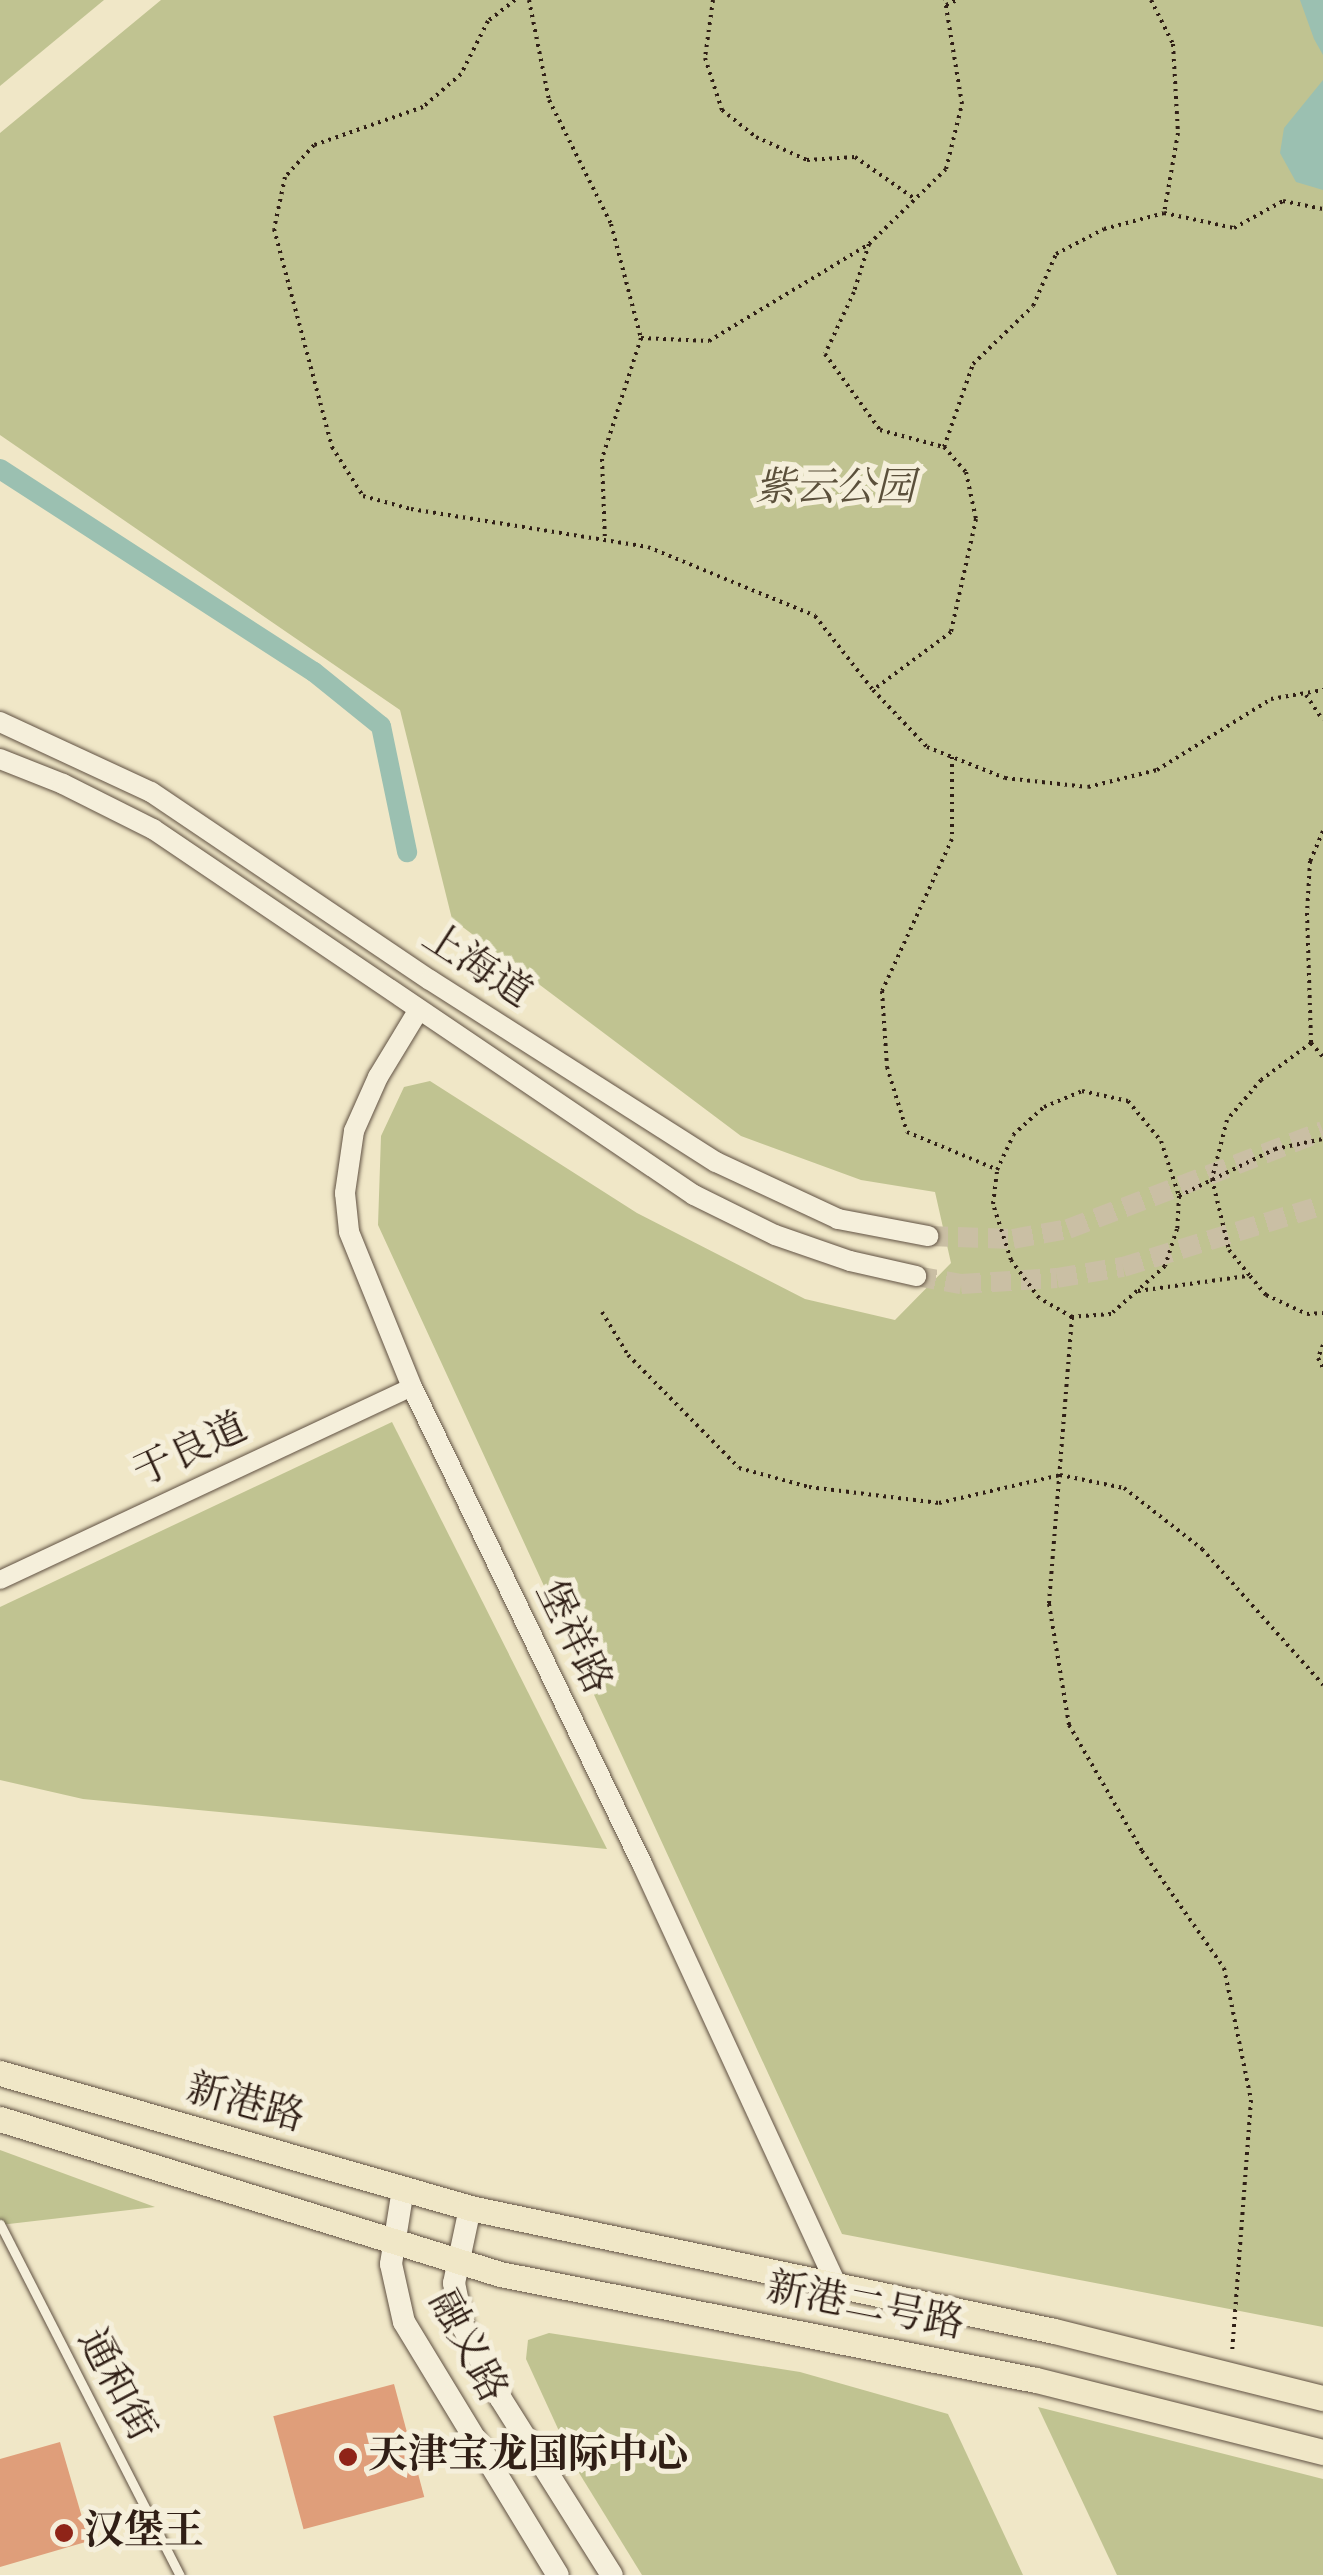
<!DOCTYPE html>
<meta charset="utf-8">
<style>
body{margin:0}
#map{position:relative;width:1323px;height:2575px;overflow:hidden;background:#f0e7c7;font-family:"IM FELL English","Noto Serif SC",serif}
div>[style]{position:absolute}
.green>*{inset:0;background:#c0c391}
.water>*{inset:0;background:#9bc0b1}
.canal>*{height:20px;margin:-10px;padding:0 10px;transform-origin:10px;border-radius:10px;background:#9bc0b1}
.building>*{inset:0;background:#df9e7a;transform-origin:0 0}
.tertiary-tunnel>*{height:20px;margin-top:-10px;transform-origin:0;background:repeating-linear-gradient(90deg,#cabfa4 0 20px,transparent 0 30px)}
.path>*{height:4px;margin-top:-2px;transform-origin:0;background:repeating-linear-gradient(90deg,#301f16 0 2.5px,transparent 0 7.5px)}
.roads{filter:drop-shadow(0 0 2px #605142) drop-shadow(0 0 2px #605142)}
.service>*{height:9px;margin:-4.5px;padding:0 4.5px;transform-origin:4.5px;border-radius:4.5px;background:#f5efdb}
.minor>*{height:18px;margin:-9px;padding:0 9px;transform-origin:9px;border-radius:9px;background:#f5efdb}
.tertiary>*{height:20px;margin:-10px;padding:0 10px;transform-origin:10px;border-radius:10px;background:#f5efdb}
.secondary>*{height:22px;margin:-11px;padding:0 11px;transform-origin:11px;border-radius:11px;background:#f5efdb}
.primary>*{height:25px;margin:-12.5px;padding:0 12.5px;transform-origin:12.5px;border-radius:12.5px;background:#f0e7c7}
.dots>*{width:28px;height:28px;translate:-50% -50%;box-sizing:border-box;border:5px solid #f5efdb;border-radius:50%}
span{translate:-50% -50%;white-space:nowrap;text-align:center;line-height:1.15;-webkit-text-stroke:10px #f5efdb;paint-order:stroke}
.park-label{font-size:40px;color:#5b503b;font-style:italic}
.street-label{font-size:40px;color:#301f16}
.poi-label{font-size:40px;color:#301f16;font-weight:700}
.left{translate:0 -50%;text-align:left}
</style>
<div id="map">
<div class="green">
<i style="clip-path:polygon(0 0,104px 0,0 86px)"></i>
<i style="clip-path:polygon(161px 0,1323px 0,1323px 2327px,842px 2234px,378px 1225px,381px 1136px,404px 1087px,430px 1081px,637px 1213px,805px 1299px,895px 1320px,951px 1263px,935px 1192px,861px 1180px,741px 1136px,452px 919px,400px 710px,0 435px,0 133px)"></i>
<i style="clip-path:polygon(392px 1422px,607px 1849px,83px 1799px,0 1780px,0 1607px)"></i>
<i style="clip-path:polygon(0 2150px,155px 2207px,0 2225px)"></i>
<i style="clip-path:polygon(549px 2333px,800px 2372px,948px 2414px,1023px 2575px,642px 2575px,576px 2468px,526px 2359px,528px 2340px)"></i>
<i style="clip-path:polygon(1038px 2407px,1323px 2479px,1323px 2575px,1117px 2575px)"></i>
</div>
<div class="water">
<i style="clip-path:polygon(1300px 0,1323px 0,1323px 55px,1314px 39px)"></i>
<i style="clip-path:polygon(1323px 80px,1323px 190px,1296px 182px,1280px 153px,1284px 128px)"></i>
</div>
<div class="canal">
<i style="left:0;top:469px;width:374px;rotate:32.9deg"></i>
<i style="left:314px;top:672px;width:86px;rotate:38.9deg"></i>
<i style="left:381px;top:726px;width:129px;rotate:78.3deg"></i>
</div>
<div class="building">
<i style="left:394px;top:2384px;width:117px;height:125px;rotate:75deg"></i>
<i style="clip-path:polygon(60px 2442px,89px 2541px,0 2567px,0 2459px)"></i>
</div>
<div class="tertiary-tunnel">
<i style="left:928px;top:1236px;width:85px;rotate:2deg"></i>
<i style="left:1013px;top:1239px;width:56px;rotate:-10.3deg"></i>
<i style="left:1068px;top:1229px;width:273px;rotate:-21deg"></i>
<i style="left:916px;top:1276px;width:46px;rotate:10.1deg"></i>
<i style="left:961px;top:1284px;width:96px;rotate:-3.6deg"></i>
<i style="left:1057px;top:1278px;width:67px;rotate:-9.5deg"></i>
<i style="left:1123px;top:1267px;width:209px;rotate:-17.2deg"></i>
</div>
<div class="path">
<i style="left:515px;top:0;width:34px;rotate:142deg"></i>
<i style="left:488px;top:21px;width:59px;rotate:117deg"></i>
<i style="left:461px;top:74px;width:50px;rotate:139deg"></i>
<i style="left:423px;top:107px;width:115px;rotate:160.8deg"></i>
<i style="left:314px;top:145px;width:43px;rotate:132.2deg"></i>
<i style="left:285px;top:177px;width:53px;rotate:101.9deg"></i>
<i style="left:274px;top:229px;width:226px;rotate:75.1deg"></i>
<i style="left:332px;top:447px;width:58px;rotate:57.7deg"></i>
<i style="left:363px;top:496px;width:50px;rotate:15.2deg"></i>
<i style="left:411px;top:509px;width:240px;rotate:9.1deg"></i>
<i style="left:648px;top:547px;width:181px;rotate:22.4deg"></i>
<i style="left:815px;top:616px;width:94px;rotate:51.9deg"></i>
<i style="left:873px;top:690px;width:79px;rotate:46.5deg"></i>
<i style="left:927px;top:747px;width:84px;rotate:21.7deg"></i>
<i style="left:1005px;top:778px;width:83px;rotate:6.2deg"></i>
<i style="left:1088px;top:787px;width:71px;rotate:-13.8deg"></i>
<i style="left:1157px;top:770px;width:134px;rotate:-31.9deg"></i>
<i style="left:1271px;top:699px;width:53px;rotate:-9.8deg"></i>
<i style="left:529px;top:0;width:102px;rotate:78.7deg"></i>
<i style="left:549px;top:100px;width:139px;rotate:63.4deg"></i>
<i style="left:611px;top:224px;width:118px;rotate:75.3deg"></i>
<i style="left:641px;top:338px;width:127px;rotate:107.9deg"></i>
<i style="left:602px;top:459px;width:80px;rotate:87.9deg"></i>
<i style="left:713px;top:0;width:59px;rotate:97.9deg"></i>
<i style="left:705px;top:58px;width:55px;rotate:71.9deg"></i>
<i style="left:722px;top:110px;width:43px;rotate:38.5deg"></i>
<i style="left:756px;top:137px;width:56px;rotate:24.3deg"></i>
<i style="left:807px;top:160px;width:48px;rotate:-3.6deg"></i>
<i style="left:855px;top:157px;width:73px;rotate:35deg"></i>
<i style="left:1151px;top:0;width:49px;rotate:63.4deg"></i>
<i style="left:1173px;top:44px;width:89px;rotate:86.8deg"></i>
<i style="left:1178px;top:133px;width:81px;rotate:99.9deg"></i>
<i style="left:946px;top:5px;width:12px;rotate:-24deg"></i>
<i style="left:869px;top:244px;width:50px;rotate:107.4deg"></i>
<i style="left:854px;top:292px;width:68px;rotate:115.1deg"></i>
<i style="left:825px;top:354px;width:94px;rotate:54.1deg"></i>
<i style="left:880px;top:430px;width:66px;rotate:14.9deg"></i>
<i style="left:944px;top:447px;width:33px;rotate:49deg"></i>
<i style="left:966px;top:472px;width:48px;rotate:78deg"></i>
<i style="left:976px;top:519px;width:116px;rotate:102.5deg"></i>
<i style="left:951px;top:632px;width:97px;rotate:143.4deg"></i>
<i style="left:641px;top:338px;width:68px;rotate:2.5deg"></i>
<i style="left:709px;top:341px;width:187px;rotate:-31.2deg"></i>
<i style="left:869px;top:244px;width:107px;rotate:-44.2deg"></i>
<i style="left:946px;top:169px;width:67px;rotate:-76.2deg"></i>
<i style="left:962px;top:104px;width:105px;rotate:-99.3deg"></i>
<i style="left:944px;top:447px;width:88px;rotate:-70.7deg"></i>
<i style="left:973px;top:364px;width:83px;rotate:-44deg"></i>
<i style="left:1033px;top:306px;width:57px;rotate:-66.1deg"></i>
<i style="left:1056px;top:254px;width:54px;rotate:-27.5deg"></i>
<i style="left:1104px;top:229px;width:62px;rotate:-14.9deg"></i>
<i style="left:1164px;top:213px;width:72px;rotate:12.1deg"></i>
<i style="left:1234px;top:228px;width:56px;rotate:-28.9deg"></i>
<i style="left:1283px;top:201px;width:41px;rotate:11.3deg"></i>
<i style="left:1306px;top:695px;width:30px;rotate:56deg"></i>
<i style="left:952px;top:757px;width:82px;rotate:90deg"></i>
<i style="left:952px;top:839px;width:167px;rotate:114.7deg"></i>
<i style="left:882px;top:991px;width:76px;rotate:86.2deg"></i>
<i style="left:887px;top:1067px;width:68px;rotate:72.9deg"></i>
<i style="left:907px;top:1132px;width:96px;rotate:22.6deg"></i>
<i style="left:1323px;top:831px;width:33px;rotate:113deg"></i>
<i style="left:1310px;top:861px;width:52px;rotate:93.3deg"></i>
<i style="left:1307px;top:913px;width:130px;rotate:88.2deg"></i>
<i style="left:1311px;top:1043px;width:18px;rotate:49deg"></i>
<i style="left:1311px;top:1043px;width:62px;rotate:143.5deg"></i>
<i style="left:1261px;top:1080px;width:52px;rotate:130.4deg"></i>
<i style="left:1227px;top:1120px;width:61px;rotate:104.3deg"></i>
<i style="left:1212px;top:1179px;width:73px;rotate:76.5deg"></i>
<i style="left:1229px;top:1250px;width:33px;rotate:51deg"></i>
<i style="left:1250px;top:1276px;width:25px;rotate:50deg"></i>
<i style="left:1266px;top:1295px;width:45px;rotate:24.9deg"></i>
<i style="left:1307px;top:1314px;width:16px;rotate:-4deg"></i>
<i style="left:1082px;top:1091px;width:47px;rotate:12.3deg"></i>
<i style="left:1128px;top:1101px;width:52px;rotate:50.5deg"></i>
<i style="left:1161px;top:1141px;width:58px;rotate:71.9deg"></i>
<i style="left:1179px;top:1196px;width:33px;rotate:93deg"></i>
<i style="left:1177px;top:1229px;width:39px;rotate:108deg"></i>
<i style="left:1165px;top:1266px;width:72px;rotate:138.4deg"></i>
<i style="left:1111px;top:1314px;width:39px;rotate:176deg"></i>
<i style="left:1072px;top:1317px;width:38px;rotate:-150deg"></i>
<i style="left:1039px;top:1298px;width:47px;rotate:-126.4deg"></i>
<i style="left:1011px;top:1260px;width:59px;rotate:-107.8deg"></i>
<i style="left:993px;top:1204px;width:34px;rotate:-83deg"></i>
<i style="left:997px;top:1170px;width:38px;rotate:-65deg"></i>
<i style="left:1013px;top:1135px;width:42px;rotate:-42.1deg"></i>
<i style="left:1044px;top:1107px;width:41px;rotate:-22.8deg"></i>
<i style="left:1179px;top:1196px;width:107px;rotate:-26.1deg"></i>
<i style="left:1275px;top:1149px;width:49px;rotate:-11.8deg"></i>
<i style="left:1138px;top:1291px;width:110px;rotate:-7.8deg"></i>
<i style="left:602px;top:1312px;width:50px;rotate:58.8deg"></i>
<i style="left:628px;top:1355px;width:158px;rotate:45.5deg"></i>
<i style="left:739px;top:1468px;width:73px;rotate:15.2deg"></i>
<i style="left:809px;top:1487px;width:131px;rotate:7deg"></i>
<i style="left:939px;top:1503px;width:124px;rotate:-13deg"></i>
<i style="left:1060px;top:1475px;width:65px;rotate:11.5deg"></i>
<i style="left:1124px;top:1488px;width:99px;rotate:38deg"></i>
<i style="left:1202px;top:1549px;width:182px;rotate:48.3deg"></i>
<i style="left:1072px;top:1317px;width:288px;rotate:94.6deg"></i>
<i style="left:1049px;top:1604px;width:123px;rotate:80.6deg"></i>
<i style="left:1069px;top:1725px;width:146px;rotate:59.9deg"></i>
<i style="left:1142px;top:1851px;width:143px;rotate:55deg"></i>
<i style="left:1224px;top:1968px;width:135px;rotate:78.4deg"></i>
<i style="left:1251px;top:2100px;width:252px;rotate:94.3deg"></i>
<i style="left:1323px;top:1345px;width:14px;rotate:111deg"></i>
<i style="left:1318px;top:1358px;width:11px;rotate:63deg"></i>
</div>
<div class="roads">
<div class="service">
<i style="left:0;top:2224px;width:394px;rotate:62.9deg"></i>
</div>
<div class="minor">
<i style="left:0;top:1580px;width:455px;rotate:-25.1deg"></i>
</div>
<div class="tertiary">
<i style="left:0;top:722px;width:166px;rotate:24.9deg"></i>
<i style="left:151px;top:792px;width:336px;rotate:34deg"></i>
<i style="left:430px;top:980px;width:339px;rotate:32.5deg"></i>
<i style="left:716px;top:1162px;width:135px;rotate:25deg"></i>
<i style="left:838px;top:1219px;width:92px;rotate:10.7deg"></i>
<i style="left:0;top:759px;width:68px;rotate:21.6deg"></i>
<i style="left:63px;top:784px;width:101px;rotate:26.6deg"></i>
<i style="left:153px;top:829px;width:653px;rotate:34.08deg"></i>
<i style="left:694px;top:1195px;width:90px;rotate:26.3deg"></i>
<i style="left:775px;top:1235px;width:79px;rotate:19.1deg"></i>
<i style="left:850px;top:1261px;width:68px;rotate:12.8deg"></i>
<i style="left:418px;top:1011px;width:77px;rotate:121.2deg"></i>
<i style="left:378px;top:1077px;width:59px;rotate:114deg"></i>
<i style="left:354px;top:1131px;width:63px;rotate:98.3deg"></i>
<i style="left:345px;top:1193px;width:39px;rotate:84deg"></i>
<i style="left:349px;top:1232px;width:167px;rotate:67.9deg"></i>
<i style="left:412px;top:1387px;width:532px;rotate:64.25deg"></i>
<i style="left:643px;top:1866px;width:465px;rotate:65.2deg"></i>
</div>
<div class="secondary">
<i style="left:403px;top:2189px;width:76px;rotate:99.1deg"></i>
<i style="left:391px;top:2264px;width:59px;rotate:77.4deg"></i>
<i style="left:404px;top:2322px;width:296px;rotate:58.7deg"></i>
<i style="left:470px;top:2208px;width:77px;rotate:102deg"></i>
<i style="left:454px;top:2283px;width:45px;rotate:78.4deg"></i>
<i style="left:463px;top:2327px;width:81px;rotate:62.2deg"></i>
<i style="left:501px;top:2399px;width:208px;rotate:57.8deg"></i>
</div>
<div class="primary">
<i style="left:0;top:2073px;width:489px;rotate:16deg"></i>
<i style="left:470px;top:2208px;width:597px;rotate:11.89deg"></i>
<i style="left:1054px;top:2331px;width:277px;rotate:14deg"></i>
<i style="left:0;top:2119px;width:523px;rotate:17.22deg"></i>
<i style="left:500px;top:2274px;width:546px;rotate:11.19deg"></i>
<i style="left:1036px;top:2380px;width:296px;rotate:14.1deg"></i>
</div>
</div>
<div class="dots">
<i style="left:348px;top:2457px;background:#8f2418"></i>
<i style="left:64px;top:2533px;background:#8f2418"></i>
</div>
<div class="park-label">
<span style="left:835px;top:490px">紫云公园</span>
</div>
<div class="street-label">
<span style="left:476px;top:967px;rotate:33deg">上海道</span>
<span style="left:191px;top:1452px;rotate:-25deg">于良道</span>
<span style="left:572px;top:1638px;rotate:64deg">堡祥路</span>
<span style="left:245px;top:2105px;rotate:15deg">新港路</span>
<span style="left:865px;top:2308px;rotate:11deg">新港二号路</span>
<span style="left:466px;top:2347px;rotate:62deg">融义路</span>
<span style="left:115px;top:2386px;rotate:62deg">通和街</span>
</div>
<div class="poi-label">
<span class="left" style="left:368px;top:2457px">天津宝龙国际中心</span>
<span class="left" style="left:84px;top:2533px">汉堡王</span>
</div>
</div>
